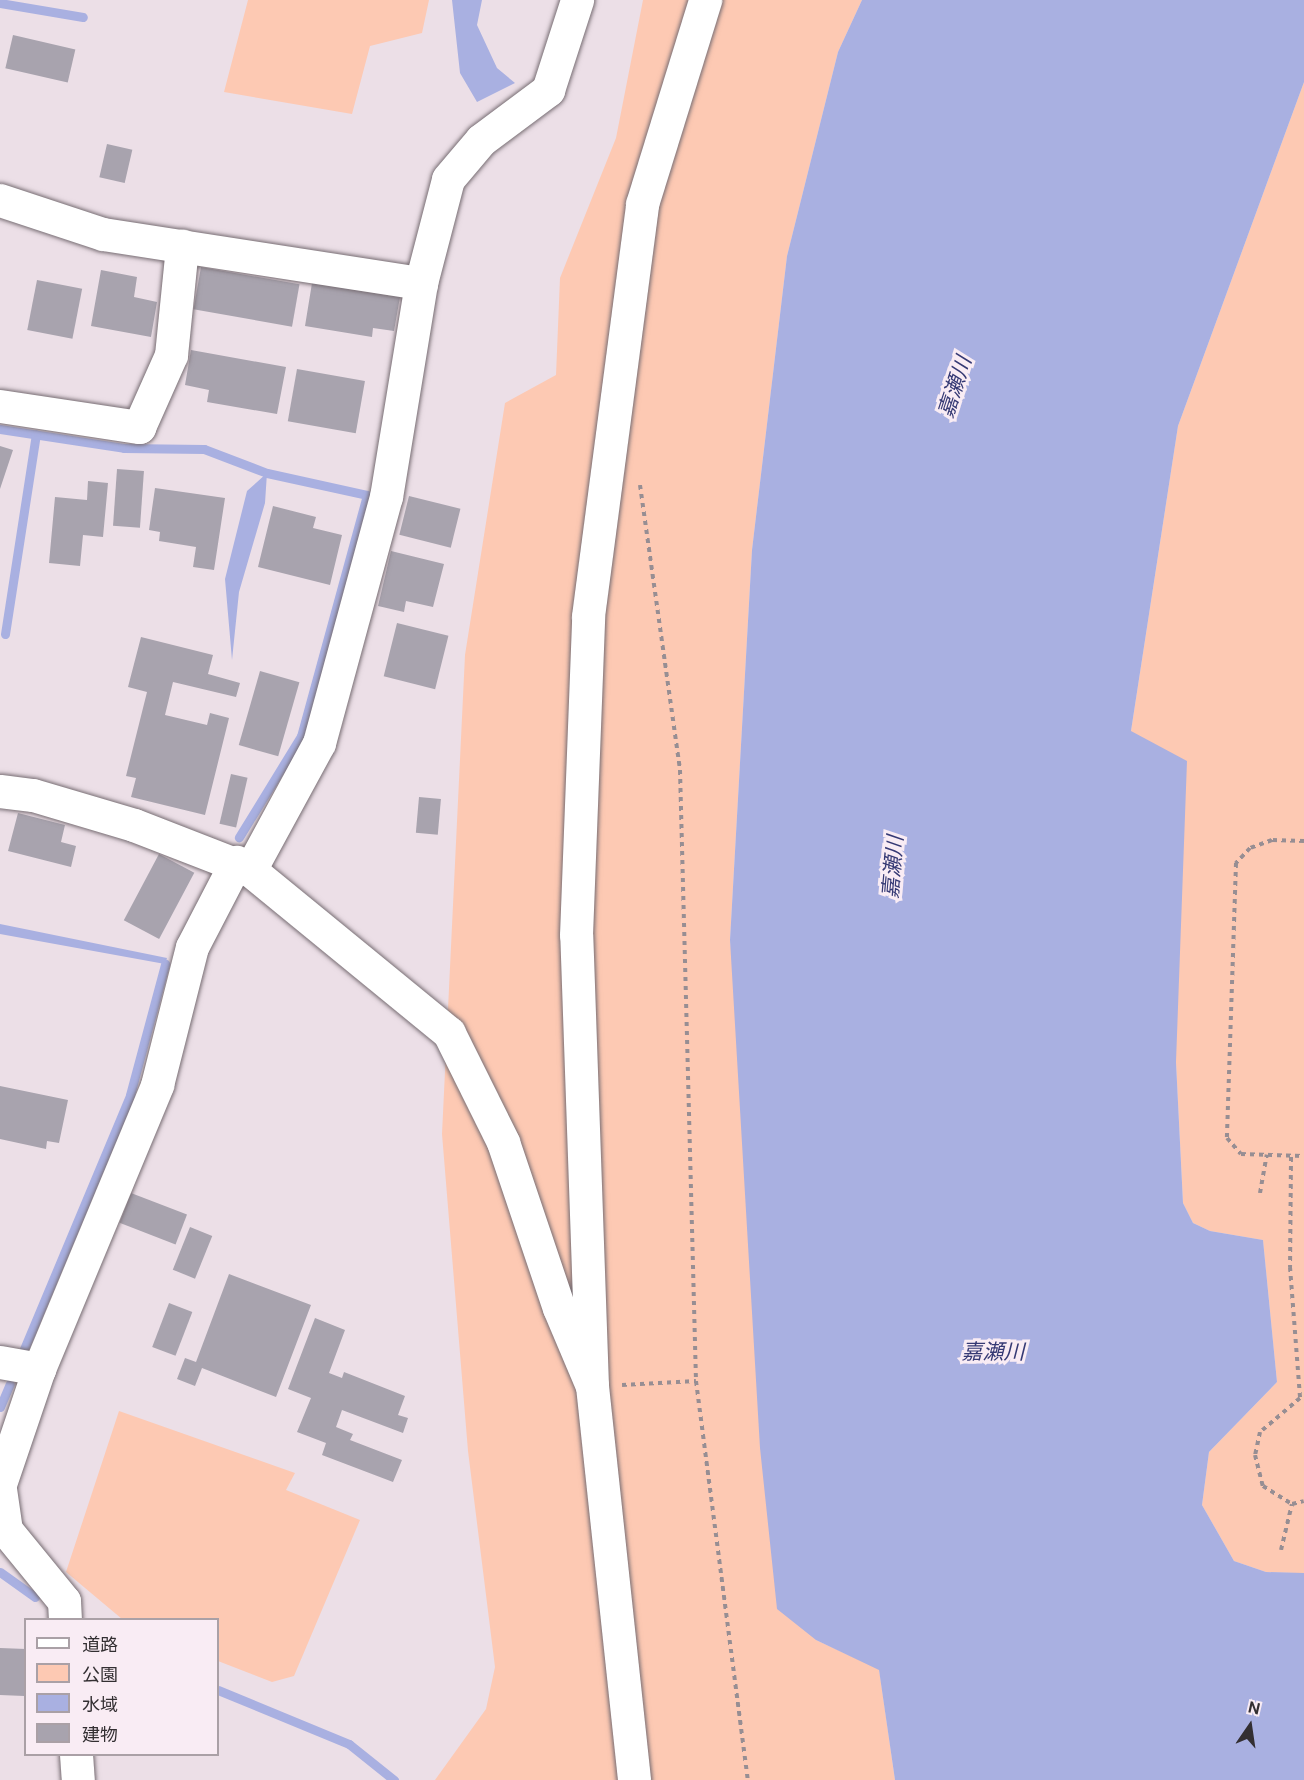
<!DOCTYPE html>
<meta charset="utf-8">
<style>
body{margin:0}
#map{position:relative;width:1304px;height:1780px;overflow:hidden;background:#ecdfe7;font-family:"DM Sans","Noto Sans JP",sans-serif}
div>[style]{position:absolute}
.green>*{inset:0;background:#fdc9b3}
.water>*{inset:0;background:#a9b0e1}
.stream>*{height:9px;margin:-4.5px;padding:0 4.5px;transform-origin:4.5px;border-radius:4.5px;background:#a9b0e1}
.building>*{inset:0;background:#a8a3ae;transform-origin:0 0}
.path>*{height:4px;margin-top:-2px;transform-origin:0;background:repeating-linear-gradient(90deg,#978e93 0 4.5px,transparent 0 9px)}
.roads{filter:drop-shadow(0 0 2px #776d73) drop-shadow(0 0 2px #776d73)}
.minor>*{height:33px;margin:-16.5px;padding:0 16.5px;transform-origin:16.5px;border-radius:16.5px;background:#fff}
span{translate:-50% -50%;white-space:nowrap;text-align:center;line-height:1.15;-webkit-text-stroke:6px #f9ecf4;paint-order:stroke}
.water-label{font-size:21px;color:#353974;font-style:italic}
.legend{position:absolute;left:24px;top:1618px;width:195px;height:138px;box-sizing:border-box;background:#f9ecf4;border:2px solid #aaa0a6;margin:0;padding:8px 10px;list-style:none;font-size:18px;color:#332f32}
.legend li{display:flex;align-items:center;gap:12px;height:30px}
.legend b{width:30px;border:2px solid #aaa0a6}
.north{position:absolute;left:1220px;top:1696px;width:60px;height:60px;-webkit-text-stroke:4px #f9ecf4;paint-order:stroke;rotate:13deg;font-size:16px;font-weight:700;line-height:24px;text-align:center;color:#332f32}
.north::after{content:'';display:block;margin:auto;width:21px;height:27px;background:#332f32;clip-path:polygon(50% 0,100% 100%,50% 72%,0 100%)}
</style>
<div id="map">
<div class="green">
<i style="clip-path:polygon(248px 0,429px 0,422px 33px,370px 46px,352px 114px,224px 92px)"></i>
<i style="clip-path:polygon(643px 0,862px 0,838px 52px,787px 256px,752px 550px,730px 940px,816px 1640px,879px 1669px,895px 1780px,435px 1780px,486px 1709px,495px 1667px,468px 1451px,442px 1134px,465px 655px,505px 403px,556px 375px,560px 278px,616px 138px)"></i>
<i style="clip-path:polygon(1304px 82px,1304px 1573px,1297px 1573px,1266px 1572px,1234px 1561px,1202px 1505px,1209px 1452px,1277px 1382px,1263px 1240px,1210px 1231px,1193px 1223px,1183px 1203px,1176px 1062px,1131px 731px,1178px 426px)"></i>
<i style="clip-path:polygon(119px 1411px,295px 1473px,286px 1490px,360px 1520px,294px 1676px,272px 1682px,218px 1661px,218px 1620px,122px 1619px,66px 1572px)"></i>
</div>
<div class="water">
<i style="clip-path:polygon(452px 0,482px 0,477px 25px,497px 68px,515px 83px,477px 102px,460px 73px)"></i>
<i style="clip-path:polygon(862px 0,1304px 0,1304px 82px,1178px 426px,1131px 731px,1187px 761px,1176px 1062px,1183px 1203px,1193px 1223px,1210px 1231px,1263px 1240px,1277px 1382px,1209px 1452px,1202px 1505px,1234px 1561px,1266px 1572px,1304px 1573px,1304px 1780px,895px 1780px,879px 1670px,816px 1640px,777px 1609px,760px 1448px,730px 940px,752px 550px,787px 256px,838px 52px)"></i>
<i style="clip-path:polygon(267px 473px,265px 503px,239px 592px,232px 660px,225px 579px,247px 491px)"></i>
<i style="clip-path:polygon(0 924px,167px 958px,165px 964px,0 934px)"></i>
</div>
<div class="stream">
<i style="left:0;top:3px;width:84px;rotate:9.6deg"></i>
<i style="left:0;top:429px;width:125px;rotate:8.7deg"></i>
<i style="left:124px;top:448px;width:80px;rotate:0.7deg"></i>
<i style="left:204px;top:449px;width:67px;rotate:20.9deg"></i>
<i style="left:267px;top:473px;width:102px;rotate:12.4deg"></i>
<i style="left:367px;top:495px;width:250px;rotate:105.3deg"></i>
<i style="left:301px;top:736px;width:119px;rotate:121.5deg"></i>
<i style="left:5px;top:634px;width:202px;rotate:-81.2deg"></i>
<i style="left:24px;top:1349px;width:275px;rotate:-67.3deg"></i>
<i style="left:130px;top:1095px;width:136px;rotate:-75deg"></i>
<i style="left:0;top:1407px;width:25px;rotate:-67deg"></i>
<i style="left:0;top:1572px;width:43px;rotate:35.5deg"></i>
<i style="left:218px;top:1690px;width:142px;rotate:22.4deg"></i>
<i style="left:349px;top:1744px;width:58px;rotate:38.7deg"></i>
</div>
<div class="building">
<i style="left:13px;top:35px;width:64px;height:34px;rotate:13deg"></i>
<i style="left:107px;top:144px;width:26px;height:34px;rotate:13deg"></i>
<i style="left:201px;top:267px;width:100px;height:43px;rotate:10deg"></i>
<i style="clip-path:polygon(101px 270px,137px 277px,134px 297px,157px 302px,151px 337px,91px 326px)"></i>
<i style="left:37px;top:280px;width:46px;height:51px;rotate:11deg"></i>
<i style="clip-path:polygon(312px 283px,400px 297px,394px 331px,373px 328px,372px 337px,305px 326px)"></i>
<i style="clip-path:polygon(191px 350px,286px 367px,277px 414px,207px 402px,209px 390px,185px 385px)"></i>
<i style="left:297px;top:369px;width:69px;height:53px;rotate:10deg"></i>
<i style="clip-path:polygon(0 446px,13px 450px,0 489px)"></i>
<i style="left:117px;top:469px;width:27px;height:57px;rotate:4deg"></i>
<i style="clip-path:polygon(88px 481px,108px 483px,103px 537px,83px 535px,80px 566px,49px 563px,55px 497px,87px 500px)"></i>
<i style="clip-path:polygon(155px 488px,225px 498px,214px 570px,193px 567px,196px 547px,159px 541px,160px 532px,149px 530px)"></i>
<i style="left:409px;top:496px;width:53px;height:40px;rotate:14deg"></i>
<i style="clip-path:polygon(273px 506px,316px 517px,313px 528px,342px 535px,330px 585px,258px 567px)"></i>
<i style="clip-path:polygon(391px 551px,444px 564px,433px 607px,406px 601px,404px 612px,378px 606px)"></i>
<i style="left:397px;top:623px;width:53px;height:55px;rotate:14deg"></i>
<i style="clip-path:polygon(141px 637px,213px 655px,208px 674px,240px 683px,236px 697px,173px 682px,165px 715px,207px 725px,210px 713px,229px 718px,205px 815px,131px 797px,136px 778px,126px 776px,147px 692px,128px 687px)"></i>
<i style="left:260px;top:671px;width:41px;height:77px;rotate:16deg"></i>
<i style="left:231px;top:774px;width:17px;height:51px;rotate:13deg"></i>
<i style="left:419px;top:797px;width:22px;height:36px;rotate:5deg"></i>
<i style="clip-path:polygon(18px 813px,65px 825px,61px 842px,76px 846px,71px 867px,8px 851px)"></i>
<i style="left:159px;top:854px;width:40px;height:75px;rotate:28deg"></i>
<i style="clip-path:polygon(0 1086px,68px 1100px,59px 1143px,47px 1141px,46px 1149px,0 1139px)"></i>
<i style="left:131px;top:1193px;width:60px;height:32px;rotate:21deg"></i>
<i style="left:190px;top:1227px;width:24px;height:46px;rotate:22deg"></i>
<i style="clip-path:polygon(229px 1274px,311px 1305px,276px 1397px,202px 1368px,195px 1386px,177px 1379px,185px 1358px,196px 1362px)"></i>
<i style="left:169px;top:1303px;width:25px;height:47px;rotate:21deg"></i>
<i style="clip-path:polygon(315px 1318px,345px 1330px,329px 1373px,342px 1378px,344px 1372px,405px 1396px,398px 1415px,408px 1418px,403px 1433px,342px 1410px,336px 1427px,353px 1434px,350px 1440px,402px 1460px,393px 1482px,322px 1455px,326px 1443px,297px 1432px,311px 1398px,288px 1389px)"></i>
<i style="left:0;top:1648px;width:26px;height:47px;rotate:2deg"></i>
</div>
<div class="path">
<i style="left:640px;top:485px;width:288px;rotate:82deg"></i>
<i style="left:680px;top:770px;width:611px;rotate:88.5deg"></i>
<i style="left:696px;top:1381px;width:402px;rotate:82.6deg"></i>
<i style="left:1304px;top:841px;width:32px;rotate:-178deg"></i>
<i style="left:1272px;top:840px;width:23px;rotate:160deg"></i>
<i style="left:1250px;top:848px;width:21px;rotate:133deg"></i>
<i style="left:1236px;top:863px;width:275px;rotate:91.9deg"></i>
<i style="left:1227px;top:1138px;width:21px;rotate:49deg"></i>
<i style="left:1241px;top:1154px;width:63px;rotate:1.8deg"></i>
<i style="left:1291px;top:1157px;width:110px;rotate:90.5deg"></i>
<i style="left:1290px;top:1267px;width:131px;rotate:85.6deg"></i>
<i style="left:1300px;top:1398px;width:52px;rotate:139.6deg"></i>
<i style="left:1260px;top:1432px;width:24px;rotate:102deg"></i>
<i style="left:1255px;top:1455px;width:32px;rotate:76deg"></i>
<i style="left:1263px;top:1486px;width:34px;rotate:32deg"></i>
<i style="left:1292px;top:1504px;width:12px;rotate:-14deg"></i>
<i style="left:1260px;top:1193px;width:39px;rotate:-80deg"></i>
<i style="left:622px;top:1385px;width:74px;rotate:-3.1deg"></i>
<i style="left:1281px;top:1550px;width:47px;rotate:-76.6deg"></i>
</div>
<div class="roads">
<div class="minor">
<i style="left:0;top:200px;width:108px;rotate:18.3deg"></i>
<i style="left:103px;top:234px;width:322px;rotate:8.8deg"></i>
<i style="left:0;top:406px;width:141px;rotate:8.6deg"></i>
<i style="left:139px;top:427px;width:79px;rotate:-66deg"></i>
<i style="left:171px;top:355px;width:110px;rotate:-84.2deg"></i>
<i style="left:0;top:791px;width:33px;rotate:7deg"></i>
<i style="left:33px;top:795px;width:105px;rotate:16.5deg"></i>
<i style="left:134px;top:825px;width:124px;rotate:21.2deg"></i>
<i style="left:250px;top:870px;width:145px;rotate:-61.5deg"></i>
<i style="left:319px;top:743px;width:255px;rotate:-74.8deg"></i>
<i style="left:386px;top:497px;width:217px;rotate:-80.7deg"></i>
<i style="left:421px;top:283px;width:107px;rotate:-75.4deg"></i>
<i style="left:448px;top:179px;width:51px;rotate:-49.8deg"></i>
<i style="left:481px;top:140px;width:84px;rotate:-36.7deg"></i>
<i style="left:548px;top:90px;width:95px;rotate:-72.1deg"></i>
<i style="left:250px;top:870px;width:257px;rotate:39.3deg"></i>
<i style="left:449px;top:1033px;width:122px;rotate:63.6deg"></i>
<i style="left:503px;top:1142px;width:175px;rotate:71.4deg"></i>
<i style="left:559px;top:1308px;width:85px;rotate:67.1deg"></i>
<i style="left:592px;top:1386px;width:396px;rotate:83.9deg"></i>
<i style="left:0;top:1362px;width:40px;rotate:10deg"></i>
<i style="left:592px;top:1386px;width:451px;rotate:-92deg"></i>
<i style="left:576px;top:935px;width:319px;rotate:-87.8deg"></i>
<i style="left:588px;top:616px;width:416px;rotate:-82.5deg"></i>
<i style="left:642px;top:204px;width:214px;rotate:-72.8deg"></i>
<i style="left:0;top:1484px;width:121px;rotate:-71.3deg"></i>
<i style="left:39px;top:1369px;width:308px;rotate:-67.4deg"></i>
<i style="left:157px;top:1085px;width:142px;rotate:-75.8deg"></i>
<i style="left:192px;top:947px;width:96px;rotate:-62.6deg"></i>
<i style="left:0;top:1489px;width:41px;rotate:81.7deg"></i>
<i style="left:6px;top:1530px;width:92px;rotate:50.8deg"></i>
<i style="left:64px;top:1601px;width:19px;rotate:87deg"></i>
<i style="left:76px;top:1754px;width:26px;rotate:86deg"></i>
</div>
</div>
<div class="water-label">
<span style="left:955px;top:387px;rotate:-72deg">嘉瀬川</span>
<span style="left:893px;top:867px;rotate:-85deg">嘉瀬川</span>
<span style="left:993px;top:1352px">嘉瀬川</span>
</div>
<ul class="legend">
<li><b style="height:8px;background:#fff"></b>道路</li>
<li><b style="height:16px;background:#fdc9b3"></b>公園</li>
<li><b style="height:16px;background:#a9b0e1"></b>水域</li>
<li><b style="height:16px;background:#a8a3ae"></b>建物</li>
</ul>
<div class="north">N</div>
</div>
